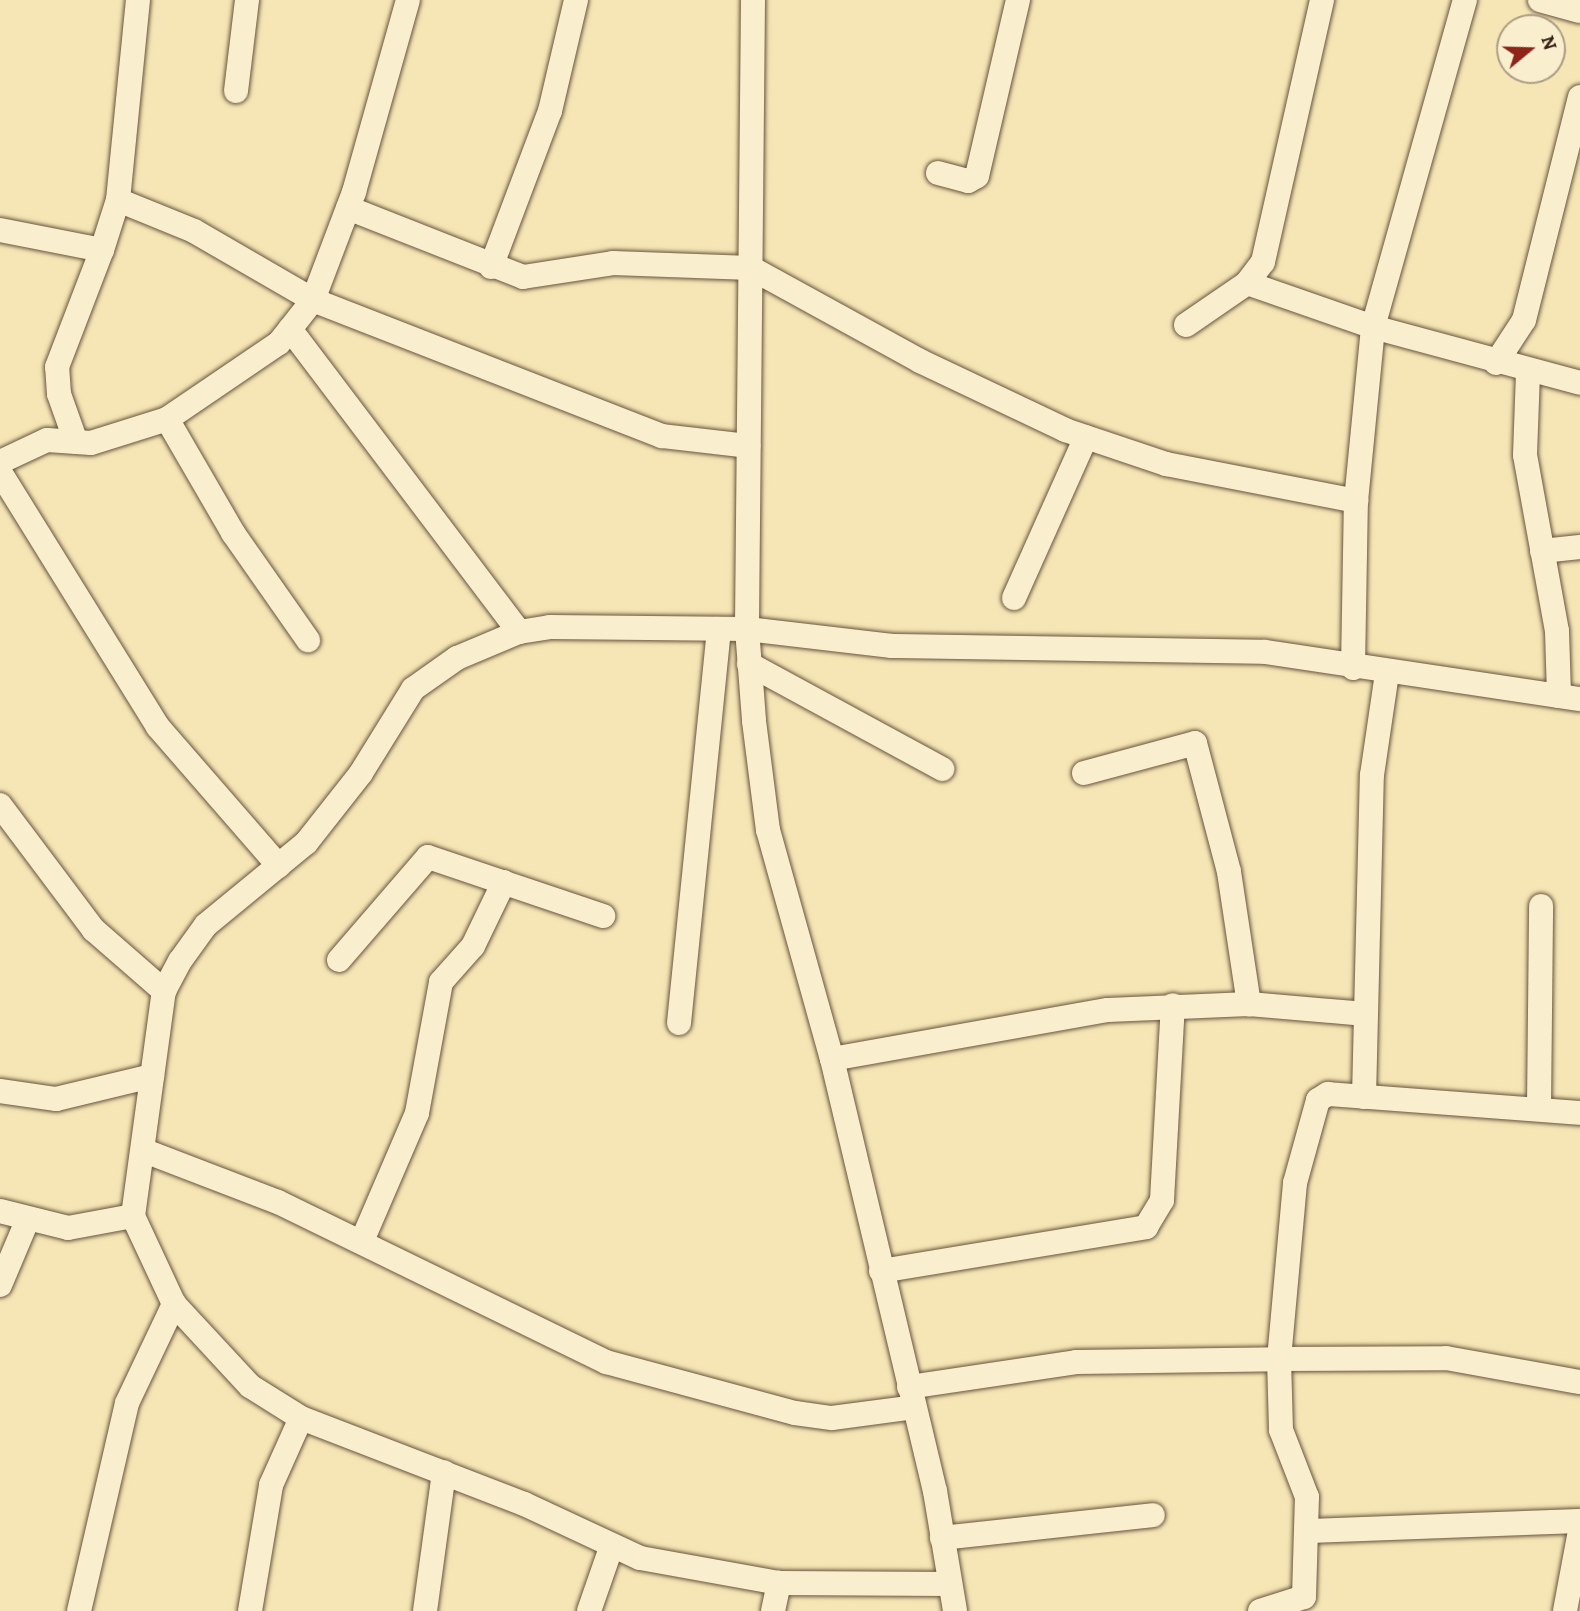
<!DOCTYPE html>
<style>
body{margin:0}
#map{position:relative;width:1580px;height:1611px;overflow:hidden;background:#f6e6b5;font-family:Alegreya,serif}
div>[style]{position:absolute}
.roads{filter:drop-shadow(0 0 2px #68543e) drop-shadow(0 0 2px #68543e)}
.minor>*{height:24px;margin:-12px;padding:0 12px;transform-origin:12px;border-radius:12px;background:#f9efcf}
span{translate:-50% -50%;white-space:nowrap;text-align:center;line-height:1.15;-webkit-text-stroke:5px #f9efcf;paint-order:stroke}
.north{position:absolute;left:1496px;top:14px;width:70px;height:70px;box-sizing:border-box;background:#f9efcf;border:2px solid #ac9d85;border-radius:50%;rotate:71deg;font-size:19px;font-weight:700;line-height:28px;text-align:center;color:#392317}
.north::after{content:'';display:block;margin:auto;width:24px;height:32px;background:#8f2418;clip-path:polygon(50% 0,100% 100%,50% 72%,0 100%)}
</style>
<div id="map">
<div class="roads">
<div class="minor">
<i style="left:753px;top:0;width:629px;rotate:90.55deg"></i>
<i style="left:747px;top:629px;width:92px;rotate:85.6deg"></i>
<i style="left:754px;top:721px;width:110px;rotate:82.7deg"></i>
<i style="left:768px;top:830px;width:238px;rotate:74.4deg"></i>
<i style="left:832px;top:1059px;width:444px;rotate:76.6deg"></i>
<i style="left:935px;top:1491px;width:122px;rotate:80.5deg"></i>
<i style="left:1540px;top:0;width:41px;rotate:15.4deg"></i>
<i style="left:236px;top:91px;width:92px;rotate:-83.1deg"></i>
<i style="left:938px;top:173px;width:31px;rotate:15deg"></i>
<i style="left:968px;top:181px;width:10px;rotate:-29deg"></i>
<i style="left:977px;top:176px;width:181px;rotate:-76.9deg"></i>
<i style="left:118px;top:200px;width:82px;rotate:22.2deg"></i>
<i style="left:194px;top:231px;width:138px;rotate:30.1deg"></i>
<i style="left:313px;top:300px;width:375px;rotate:21.3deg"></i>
<i style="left:662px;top:436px;width:87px;rotate:6.6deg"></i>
<i style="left:348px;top:208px;width:188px;rotate:21.5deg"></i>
<i style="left:523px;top:277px;width:91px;rotate:-8.8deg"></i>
<i style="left:613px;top:263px;width:138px;rotate:2.1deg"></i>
<i style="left:751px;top:268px;width:193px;rotate:28.8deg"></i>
<i style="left:920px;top:361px;width:161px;rotate:25.4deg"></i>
<i style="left:1065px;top:430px;width:107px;rotate:18.6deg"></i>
<i style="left:1166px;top:464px;width:194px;rotate:11deg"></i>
<i style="left:0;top:230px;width:104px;rotate:11.1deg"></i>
<i style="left:102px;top:250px;width:52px;rotate:-72.3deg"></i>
<i style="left:118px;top:200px;width:201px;rotate:-84.3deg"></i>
<i style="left:491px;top:267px;width:167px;rotate:-69.3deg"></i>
<i style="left:550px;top:111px;width:114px;rotate:-76.8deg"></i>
<i style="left:1247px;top:283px;width:133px;rotate:19.2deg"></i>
<i style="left:1373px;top:327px;width:214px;rotate:15.1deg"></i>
<i style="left:1186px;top:325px;width:74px;rotate:-34.5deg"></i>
<i style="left:1247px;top:283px;width:26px;rotate:-53deg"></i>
<i style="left:1263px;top:262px;width:269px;rotate:-77.3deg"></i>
<i style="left:290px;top:329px;width:380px;rotate:52.9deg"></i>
<i style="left:1496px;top:363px;width:51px;rotate:-56.9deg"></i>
<i style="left:1524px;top:320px;width:230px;rotate:-75.9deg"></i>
<i style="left:1528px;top:373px;width:82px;rotate:92.1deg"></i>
<i style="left:1525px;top:455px;width:179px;rotate:79.7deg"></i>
<i style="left:1557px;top:631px;width:65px;rotate:88.2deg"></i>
<i style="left:167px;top:419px;width:132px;rotate:59.9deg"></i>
<i style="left:233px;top:533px;width:131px;rotate:55deg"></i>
<i style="left:76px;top:442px;width:51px;rotate:-109.5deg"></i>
<i style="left:59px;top:394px;width:27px;rotate:-94deg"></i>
<i style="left:57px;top:367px;width:125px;rotate:-69deg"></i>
<i style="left:0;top:462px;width:52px;rotate:-25.1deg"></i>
<i style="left:47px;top:440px;width:44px;rotate:3.9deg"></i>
<i style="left:91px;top:443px;width:80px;rotate:-17.5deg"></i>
<i style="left:167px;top:419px;width:135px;rotate:-34.2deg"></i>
<i style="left:279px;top:343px;width:55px;rotate:-51.7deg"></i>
<i style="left:313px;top:300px;width:116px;rotate:-69.2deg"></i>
<i style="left:354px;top:192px;width:199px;rotate:-74.3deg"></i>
<i style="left:0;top:472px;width:300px;rotate:58.2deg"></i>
<i style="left:158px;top:727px;width:184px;rotate:49deg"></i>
<i style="left:1542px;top:551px;width:38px;rotate:-6deg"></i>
<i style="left:1014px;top:598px;width:176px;rotate:-65.9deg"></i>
<i style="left:749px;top:664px;width:220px;rotate:28.5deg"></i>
<i style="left:1353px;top:668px;width:167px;rotate:-89deg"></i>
<i style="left:1356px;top:501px;width:175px;rotate:-84.4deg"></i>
<i style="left:1373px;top:327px;width:340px;rotate:-74.3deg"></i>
<i style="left:1084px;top:773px;width:115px;rotate:-15.1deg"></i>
<i style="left:1195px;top:743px;width:133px;rotate:75.2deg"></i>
<i style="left:1229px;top:872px;width:134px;rotate:81.4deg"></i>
<i style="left:0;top:805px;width:156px;rotate:53.1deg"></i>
<i style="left:94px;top:930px;width:93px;rotate:41.1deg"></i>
<i style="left:339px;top:960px;width:136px;rotate:-49.2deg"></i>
<i style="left:428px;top:857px;width:185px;rotate:18.6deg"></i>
<i style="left:679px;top:1023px;width:396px;rotate:-84.2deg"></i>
<i style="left:832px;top:1059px;width:280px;rotate:-10.1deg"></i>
<i style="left:1108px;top:1010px;width:141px;rotate:-2.4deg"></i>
<i style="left:1249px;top:1004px;width:117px;rotate:4.9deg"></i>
<i style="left:0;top:1091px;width:57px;rotate:8.1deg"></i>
<i style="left:56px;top:1099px;width:99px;rotate:-13.5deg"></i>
<i style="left:1364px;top:1097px;width:322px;rotate:-88.6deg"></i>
<i style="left:1372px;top:775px;width:102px;rotate:-81.6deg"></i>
<i style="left:1539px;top:1107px;width:201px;rotate:-89.4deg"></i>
<i style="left:145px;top:1151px;width:142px;rotate:21deg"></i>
<i style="left:278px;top:1202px;width:365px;rotate:26deg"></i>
<i style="left:606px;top:1362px;width:196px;rotate:15.1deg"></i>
<i style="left:795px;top:1413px;width:37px;rotate:8deg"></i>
<i style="left:832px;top:1418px;width:83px;rotate:-7.6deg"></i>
<i style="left:0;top:1211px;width:70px;rotate:14deg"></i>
<i style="left:68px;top:1228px;width:66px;rotate:-10.5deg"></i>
<i style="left:362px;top:1241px;width:139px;rotate:-66.7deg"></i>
<i style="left:417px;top:1113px;width:133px;rotate:-79.6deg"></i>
<i style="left:441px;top:982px;width:48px;rotate:-48.4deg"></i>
<i style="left:473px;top:946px;width:71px;rotate:-64.2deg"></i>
<i style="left:881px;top:1271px;width:269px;rotate:-9.4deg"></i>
<i style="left:1146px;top:1227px;width:31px;rotate:-59deg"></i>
<i style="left:1162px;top:1200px;width:195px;rotate:-86.8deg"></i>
<i style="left:0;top:1285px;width:69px;rotate:-67.1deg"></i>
<i style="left:909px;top:1387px;width:169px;rotate:-8.5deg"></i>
<i style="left:1076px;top:1362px;width:203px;rotate:-0.8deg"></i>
<i style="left:1279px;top:1359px;width:167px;rotate:-0.3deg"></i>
<i style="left:1446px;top:1358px;width:136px;rotate:10.2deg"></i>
<i style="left:1308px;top:1531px;width:272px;rotate:-2.1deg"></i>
<i style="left:942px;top:1538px;width:212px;rotate:-6.2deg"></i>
<i style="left:950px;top:1584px;width:171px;rotate:-179.7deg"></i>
<i style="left:779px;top:1583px;width:141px;rotate:-169.8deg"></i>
<i style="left:640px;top:1558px;width:128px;rotate:-155deg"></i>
<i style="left:524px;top:1504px;width:239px;rotate:-158.9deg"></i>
<i style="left:301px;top:1418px;width:60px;rotate:-147.9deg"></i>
<i style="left:250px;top:1386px;width:112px;rotate:-132.8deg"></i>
<i style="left:174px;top:1304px;width:97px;rotate:-115deg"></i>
<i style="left:133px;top:1216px;width:227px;rotate:-82.2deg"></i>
<i style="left:164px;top:991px;width:34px;rotate:-62deg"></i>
<i style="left:180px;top:961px;width:44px;rotate:-54.2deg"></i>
<i style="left:206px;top:925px;width:129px;rotate:-39.4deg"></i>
<i style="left:306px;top:843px;width:89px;rotate:-51.8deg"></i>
<i style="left:361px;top:773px;width:99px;rotate:-58.2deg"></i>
<i style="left:413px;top:689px;width:54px;rotate:-35.2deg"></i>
<i style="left:457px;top:658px;width:67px;rotate:-22.8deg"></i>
<i style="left:519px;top:632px;width:31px;rotate:-9deg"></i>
<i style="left:550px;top:627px;width:197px;rotate:0.6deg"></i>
<i style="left:747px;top:629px;width:146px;rotate:6.7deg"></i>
<i style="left:892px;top:646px;width:373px;rotate:0.9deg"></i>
<i style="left:1265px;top:652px;width:318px;rotate:8.5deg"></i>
<i style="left:79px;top:1611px;width:213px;rotate:-77deg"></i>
<i style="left:127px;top:1403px;width:110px;rotate:-64.6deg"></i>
<i style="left:250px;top:1611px;width:128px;rotate:-80.5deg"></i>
<i style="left:271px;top:1485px;width:73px;rotate:-65.9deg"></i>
<i style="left:425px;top:1611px;width:140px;rotate:-82.2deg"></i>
<i style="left:589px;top:1611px;width:67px;rotate:-70.8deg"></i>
<i style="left:773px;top:1611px;width:29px;rotate:-78deg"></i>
<i style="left:1260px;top:1611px;width:46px;rotate:-17.7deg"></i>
<i style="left:1304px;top:1597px;width:100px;rotate:-88.3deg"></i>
<i style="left:1307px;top:1497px;width:72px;rotate:-111.2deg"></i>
<i style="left:1281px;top:1430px;width:71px;rotate:-91.6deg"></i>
<i style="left:1279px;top:1359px;width:177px;rotate:-84.8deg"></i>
<i style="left:1295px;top:1183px;width:86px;rotate:-74.5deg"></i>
<i style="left:1318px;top:1100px;width:12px;rotate:-31deg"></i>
<i style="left:1328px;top:1094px;width:253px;rotate:4.3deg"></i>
<i style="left:1565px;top:1611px;width:81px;rotate:-79.4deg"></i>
</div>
</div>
<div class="north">N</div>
</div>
